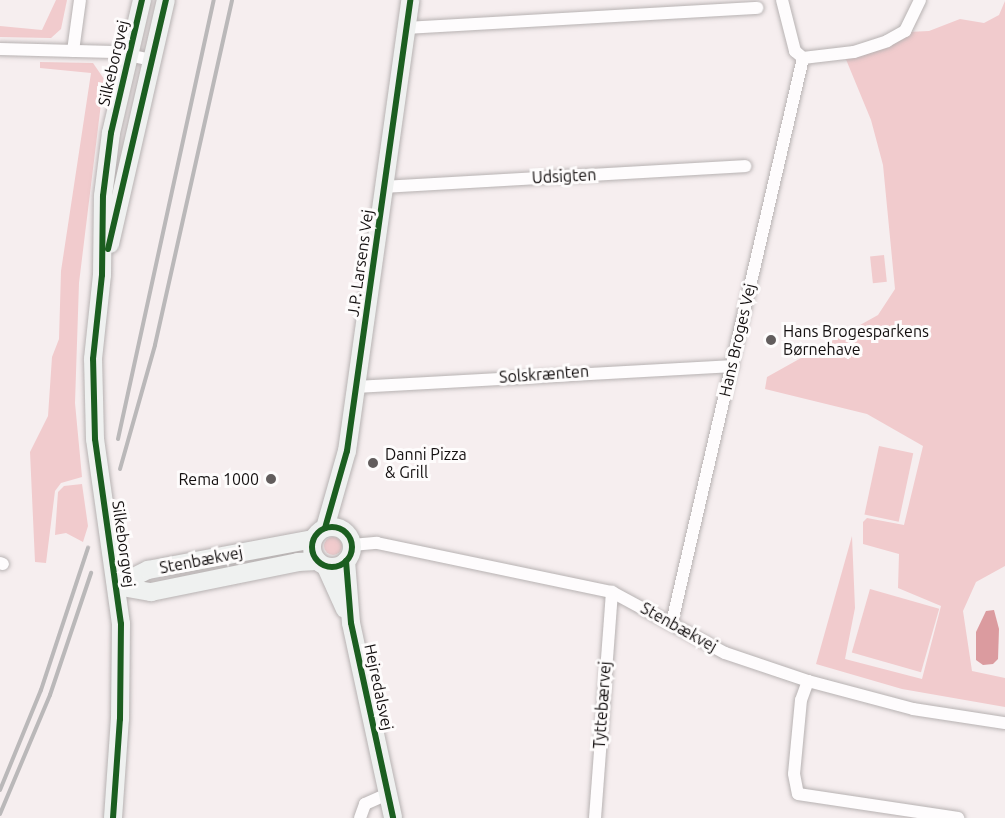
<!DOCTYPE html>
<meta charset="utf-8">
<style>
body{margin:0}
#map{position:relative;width:1005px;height:818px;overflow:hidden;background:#f6eeef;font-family:Ubuntu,sans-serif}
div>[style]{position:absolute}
.green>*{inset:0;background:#f1cbcd;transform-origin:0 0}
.round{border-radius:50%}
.water>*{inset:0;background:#db9b9f}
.roads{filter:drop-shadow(0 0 2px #b7b2b2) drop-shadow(0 0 2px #b7b2b2)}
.street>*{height:12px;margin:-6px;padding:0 6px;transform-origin:6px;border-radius:6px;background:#fefcfd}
.secondary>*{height:18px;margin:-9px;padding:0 9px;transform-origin:9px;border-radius:9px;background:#eff1f0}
.secondary>.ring{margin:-9px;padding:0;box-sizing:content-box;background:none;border:18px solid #eff1f0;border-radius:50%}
.rail>*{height:4px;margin:-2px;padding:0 2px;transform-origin:2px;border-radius:2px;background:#bab8b9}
.cycleway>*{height:6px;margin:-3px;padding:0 3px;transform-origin:3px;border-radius:3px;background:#1b5e20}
.cycleway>.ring{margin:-3px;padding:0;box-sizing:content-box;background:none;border:6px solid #1b5e20;border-radius:50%}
.dots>*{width:16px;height:16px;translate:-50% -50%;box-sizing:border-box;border:3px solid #fefcfc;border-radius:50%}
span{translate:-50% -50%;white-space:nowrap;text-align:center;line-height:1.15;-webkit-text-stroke:6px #fefcfc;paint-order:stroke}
.street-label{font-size:16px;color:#130f0f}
.poi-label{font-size:16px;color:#130f0f}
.left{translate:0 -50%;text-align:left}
.right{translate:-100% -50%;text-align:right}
</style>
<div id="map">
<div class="green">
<i style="clip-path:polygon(56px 0,67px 0,61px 29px,51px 38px,0 37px,0 26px,42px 30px)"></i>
<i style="clip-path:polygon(1005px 1px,1005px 566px,976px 582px,963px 611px,972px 671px,1005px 678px,1005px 707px,902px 689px,816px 664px,852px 536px,855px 608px,845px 659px,922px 679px,941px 606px,898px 588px,899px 554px,863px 544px,863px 522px,867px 518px,904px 525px,923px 446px,867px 414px,765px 389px,767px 377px,878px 315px,895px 289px,883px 165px,871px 120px,845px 57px,908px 32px,929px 31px,960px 19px,984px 23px,999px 15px)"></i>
<i style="clip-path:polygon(40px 62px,93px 63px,104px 79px,79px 283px,75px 403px,82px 477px,61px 483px,55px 491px,46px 563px,35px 562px,30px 452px,48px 416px,52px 357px,59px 339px,61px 271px,91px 73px,40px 68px)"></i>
<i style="left:884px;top:255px;width:27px;height:14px;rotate:84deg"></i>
<i style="left:879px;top:446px;width:35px;height:70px;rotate:12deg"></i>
<i style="clip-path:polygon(82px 484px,88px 526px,83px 542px,66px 533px,55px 535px,58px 492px,64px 486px)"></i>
<i class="round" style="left:324px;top:537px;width:18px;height:18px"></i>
<i style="left:870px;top:589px;width:72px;height:66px;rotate:16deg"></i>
</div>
<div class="water">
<i style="clip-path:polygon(994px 610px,999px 629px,998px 659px,993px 664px,983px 665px,976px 660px,976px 632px,986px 611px)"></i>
</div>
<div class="roads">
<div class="street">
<i style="left:782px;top:0;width:53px;rotate:75.7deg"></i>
<i style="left:795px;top:51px;width:11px;rotate:41deg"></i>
<i style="left:803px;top:58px;width:51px;rotate:-6.7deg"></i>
<i style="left:854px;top:52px;width:35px;rotate:-18deg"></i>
<i style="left:887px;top:41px;width:21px;rotate:-29deg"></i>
<i style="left:905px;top:31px;width:34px;rotate:-64deg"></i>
<i style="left:407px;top:28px;width:351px;rotate:-3.3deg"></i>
<i style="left:0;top:49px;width:114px;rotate:1.5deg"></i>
<i style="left:114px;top:52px;width:39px;rotate:12deg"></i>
<i style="left:73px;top:51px;width:51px;rotate:-82.2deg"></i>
<i style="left:384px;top:187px;width:362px;rotate:-3.3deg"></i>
<i style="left:357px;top:387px;width:376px;rotate:-3.2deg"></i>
<i style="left:352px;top:545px;width:25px;rotate:-5deg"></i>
<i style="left:377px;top:543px;width:240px;rotate:11.8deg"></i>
<i style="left:612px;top:592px;width:128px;rotate:28.4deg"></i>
<i style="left:725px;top:653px;width:88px;rotate:18.6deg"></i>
<i style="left:808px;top:681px;width:109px;rotate:14.9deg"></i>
<i style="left:913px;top:709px;width:93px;rotate:8.7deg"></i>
<i style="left:0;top:563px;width:3px;rotate:18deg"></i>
<i style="left:672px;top:622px;width:579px;rotate:-76.92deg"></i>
<i style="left:808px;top:681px;width:20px;rotate:110deg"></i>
<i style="left:801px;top:700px;width:74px;rotate:95.4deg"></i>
<i style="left:794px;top:774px;width:20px;rotate:79deg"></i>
<i style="left:798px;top:794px;width:162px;rotate:8.5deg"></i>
<i style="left:360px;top:818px;width:15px;rotate:-70deg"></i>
<i style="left:365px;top:804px;width:24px;rotate:-24deg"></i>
<i style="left:595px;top:818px;width:227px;rotate:-85.7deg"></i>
</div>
<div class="secondary">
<i style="left:110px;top:244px;width:250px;rotate:-77.1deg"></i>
<i class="ring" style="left:312px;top:527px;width:22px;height:22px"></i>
<i style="left:325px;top:528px;width:80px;rotate:-74.1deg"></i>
<i style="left:347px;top:451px;width:455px;rotate:-82deg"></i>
<i style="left:346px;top:561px;width:62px;rotate:85.4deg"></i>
<i style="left:351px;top:623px;width:199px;rotate:77.8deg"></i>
<i style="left:326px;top:567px;width:46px;rotate:65.7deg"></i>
<i style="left:116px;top:586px;width:36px;rotate:10deg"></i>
<i style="left:151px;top:592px;width:150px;rotate:-11.5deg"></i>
<i style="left:298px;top:562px;width:19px;rotate:-3deg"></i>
<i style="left:116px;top:586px;width:36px;rotate:-27deg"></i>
<i style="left:148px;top:570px;width:168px;rotate:-10.6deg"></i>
<i style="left:113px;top:818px;width:99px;rotate:-86deg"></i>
<i style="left:120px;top:719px;width:95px;rotate:-89.4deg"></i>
<i style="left:121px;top:624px;width:187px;rotate:-98deg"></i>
<i style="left:95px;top:439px;width:80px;rotate:-91.4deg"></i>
<i style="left:93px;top:359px;width:84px;rotate:-83.9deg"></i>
<i style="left:102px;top:275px;width:79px;rotate:-89.3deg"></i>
<i style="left:103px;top:196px;width:64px;rotate:-82.8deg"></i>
<i style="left:111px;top:133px;width:137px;rotate:-76.9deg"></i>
</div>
</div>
<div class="rail">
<i style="left:118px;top:439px;width:449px;rotate:-77.7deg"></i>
<i style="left:120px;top:469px;width:129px;rotate:-74.2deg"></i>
<i style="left:155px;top:345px;width:353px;rotate:-77.4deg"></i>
<i style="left:0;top:790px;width:108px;rotate:-67.7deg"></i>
<i style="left:41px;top:690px;width:150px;rotate:-71.7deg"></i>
<i style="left:0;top:814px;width:129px;rotate:-67.2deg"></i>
<i style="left:50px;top:695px;width:129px;rotate:-71.4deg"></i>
</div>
<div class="cycleway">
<i style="left:108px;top:249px;width:256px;rotate:-76.9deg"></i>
<i class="ring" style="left:312px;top:527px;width:34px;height:34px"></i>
<i style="left:325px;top:528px;width:80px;rotate:-74.1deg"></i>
<i style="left:347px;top:451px;width:455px;rotate:-82deg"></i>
<i style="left:346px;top:561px;width:62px;rotate:85.4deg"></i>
<i style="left:351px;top:623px;width:199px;rotate:77.8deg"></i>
<i style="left:113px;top:818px;width:99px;rotate:-86deg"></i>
<i style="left:120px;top:719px;width:95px;rotate:-89.4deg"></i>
<i style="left:121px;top:624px;width:187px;rotate:-98deg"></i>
<i style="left:95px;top:439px;width:80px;rotate:-91.4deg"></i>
<i style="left:93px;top:359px;width:84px;rotate:-83.9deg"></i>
<i style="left:102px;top:275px;width:79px;rotate:-89.3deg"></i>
<i style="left:103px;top:196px;width:64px;rotate:-82.8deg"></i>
<i style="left:111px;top:133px;width:137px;rotate:-76.9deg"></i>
</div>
<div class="dots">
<i style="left:771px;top:340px;background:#625d5d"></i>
<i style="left:373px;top:463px;background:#625d5d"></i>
<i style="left:271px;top:479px;background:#625d5d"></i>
</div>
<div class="street-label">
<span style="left:113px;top:63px;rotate:-77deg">Silkeborgvej</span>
<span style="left:564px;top:176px;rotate:-3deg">Udsigten</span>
<span style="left:360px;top:263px;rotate:-82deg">J.P. Larsens Vej</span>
<span style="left:737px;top:340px;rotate:-77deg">Hans Broges Vej</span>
<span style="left:544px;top:374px;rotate:-4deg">Solskrænten</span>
<span style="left:124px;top:544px;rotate:82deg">Silkeborgvej</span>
<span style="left:201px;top:560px;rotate:-11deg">Stenbækvej</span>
<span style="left:679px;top:627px;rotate:29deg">Stenbækvej</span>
<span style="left:379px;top:687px;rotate:78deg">Hejredalsvej</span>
<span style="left:602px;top:705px;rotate:-86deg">Tyttebærvej</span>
</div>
<div class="poi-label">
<span class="left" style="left:783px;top:340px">Hans Brogesparkens<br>Børnehave</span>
<span class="left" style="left:385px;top:463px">Danni Pizza<br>&amp; Grill</span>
<span class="right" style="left:259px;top:479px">Rema 1000</span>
</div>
</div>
